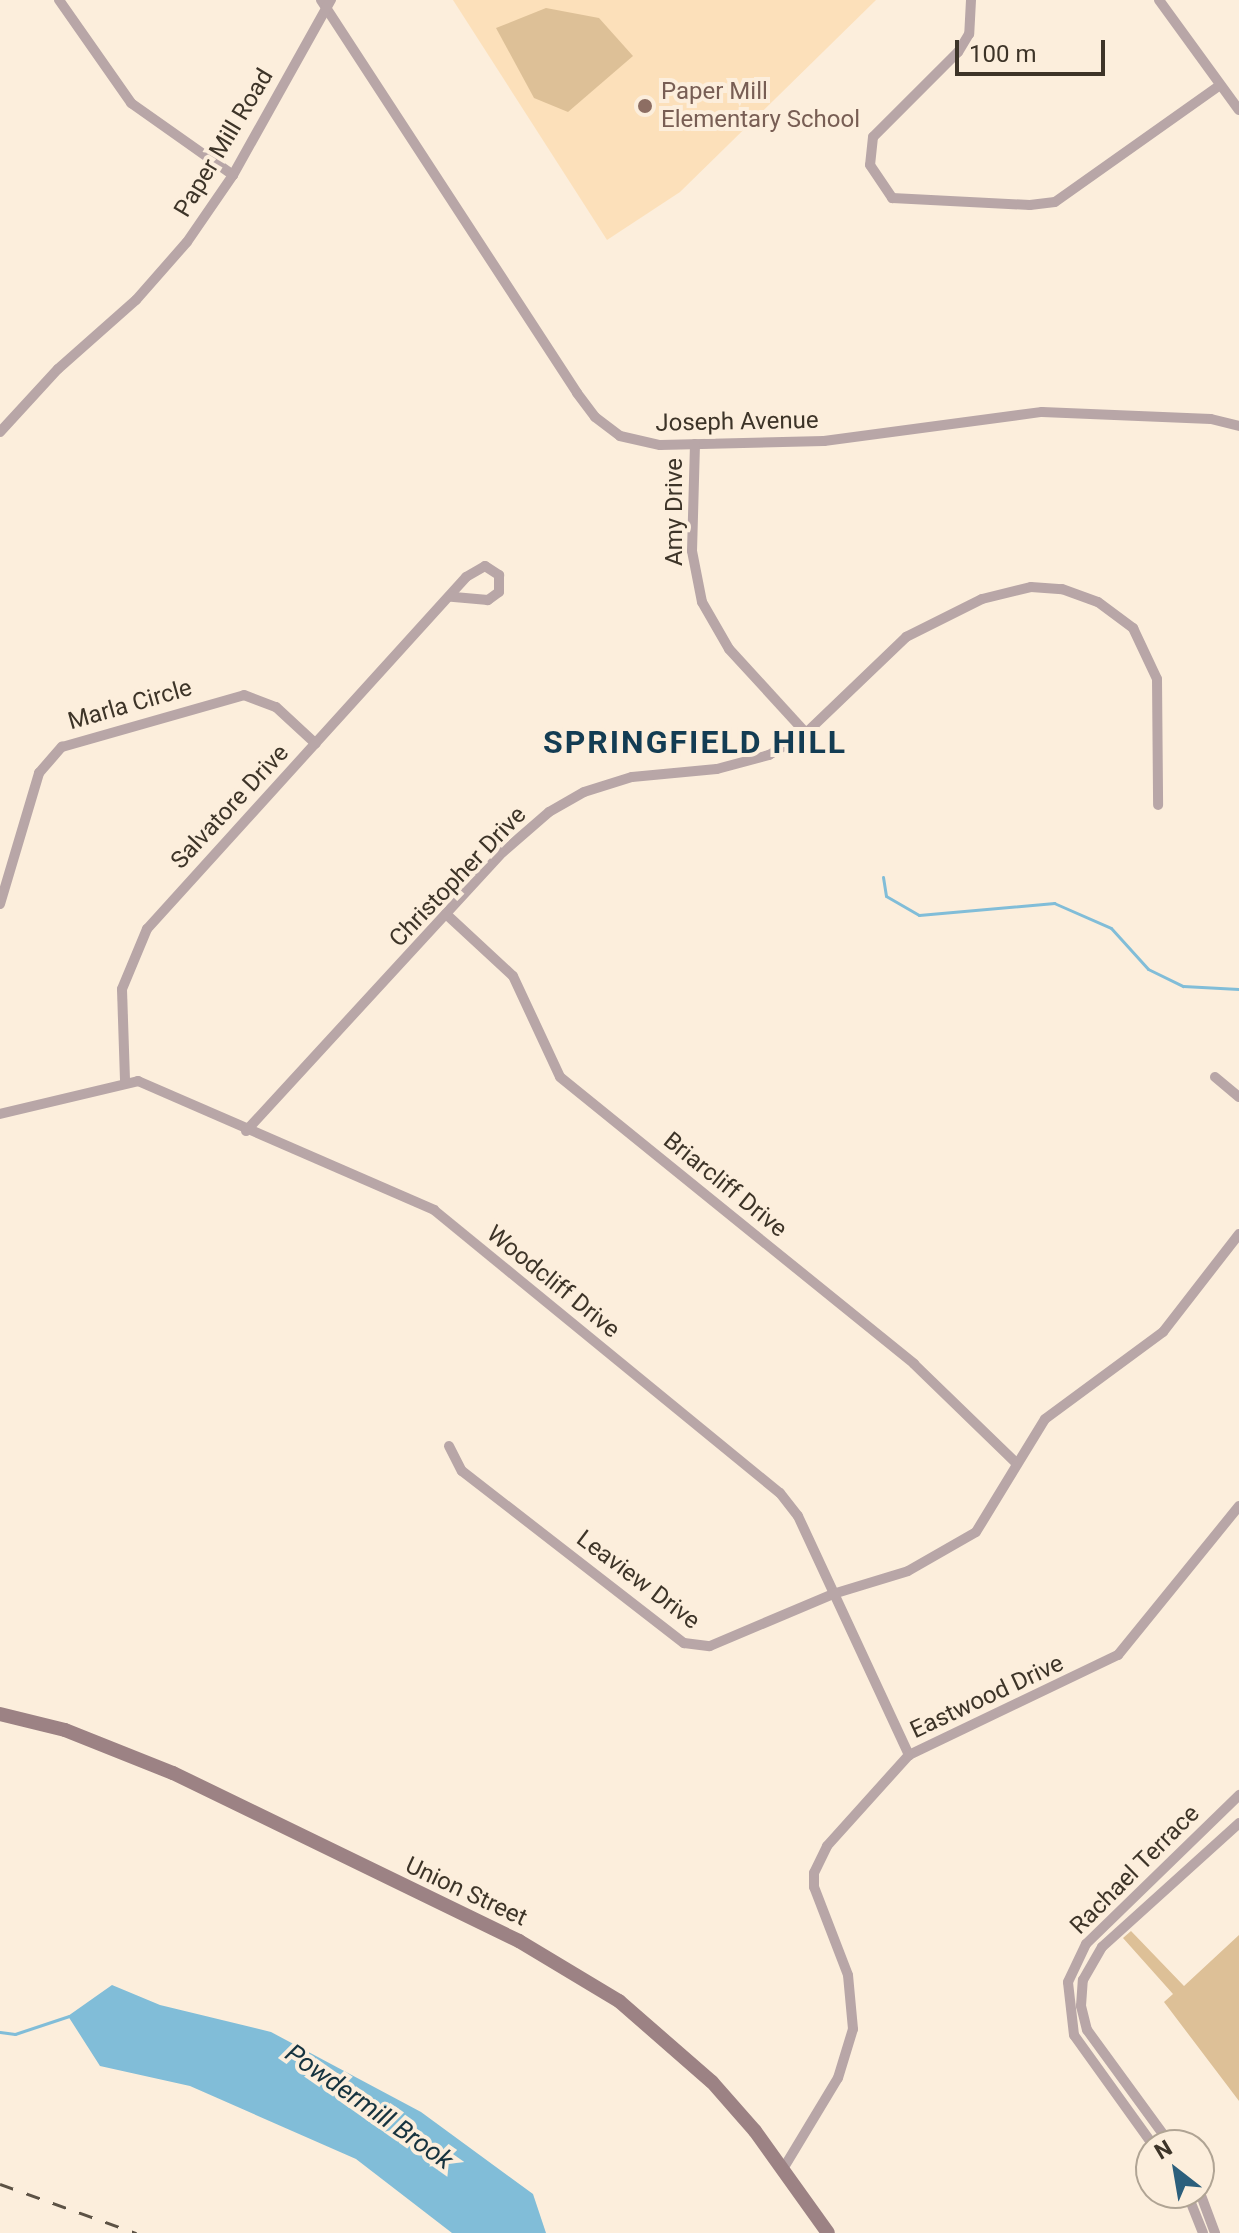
<!DOCTYPE html>
<style>
body{margin:0}
#map{position:relative;width:1239px;height:2233px;overflow:hidden;background:#fceedc;font-family:Roboto,sans-serif}
div>[style]{position:absolute}
.built>*{inset:0;background:#fce0ba}
.green>*{inset:0;background:#ddc097}
.water>*{inset:0;background:#81bdd8}
.stream>*{height:3px;margin:-1.5px;padding:0 1.5px;transform-origin:1.5px;border-radius:1.5px;background:#81bdd8}
.street>*{height:10px;margin:-5px;padding:0 5px;transform-origin:5px;border-radius:5px;background:#b8a6a7}
.secondary>*{height:14px;margin:-7px;padding:0 7px;transform-origin:7px;border-radius:7px;background:#9c8284}
.rail>*{height:3px;margin-top:-1.5px;transform-origin:0;background:repeating-linear-gradient(90deg,#5c5245 0 14px,transparent 0 28px)}
.dots>*{width:22px;height:22px;translate:-50% -50%;box-sizing:border-box;border:4px solid #fceedc;border-radius:50%}
span{translate:-50% -50%;white-space:nowrap;text-align:center;line-height:1.15;-webkit-text-stroke:8px #fceedc;paint-order:stroke}
.education-label{font-size:24px;color:#785e54}
.left{translate:0 -50%;text-align:left}
.street-label{font-size:24px;color:#3d3428}
.water-label{font-size:26px;color:#16333f;font-style:italic}
.district-label{font-size:32px;color:#133c53;font-weight:700;letter-spacing:2px}
.north{position:absolute;left:1135px;top:2129px;width:80px;height:80px;box-sizing:border-box;background:#fceedc;border:2px solid #b0a494;border-radius:50%;rotate:329deg;font-size:22px;font-weight:700;line-height:32px;text-align:center;color:#3d3428}
.north::after{content:'';display:block;margin:auto;width:28px;height:36px;background:#2c5f7c;clip-path:polygon(50% 0,100% 100%,50% 72%,0 100%)}
.scale{position:absolute;left:955px;top:40px;width:150px;height:36px;box-sizing:border-box;border:4px solid #3d3428;border-top:0;padding-left:10px;font-size:24px;line-height:28px;white-space:nowrap;color:#3d3428;-webkit-text-stroke:6px #fceedc;paint-order:stroke}
</style>
<div id="map">
<div class="built">
<i style="clip-path:polygon(453px 0,876px 0,680px 192px,607px 240px)"></i>
</div>
<div class="green">
<i style="clip-path:polygon(546px 8px,599px 18px,633px 56px,568px 112px,534px 98px,496px 28px)"></i>
<i style="clip-path:polygon(1131px 1931px,1184px 1986px,1239px 1935px,1239px 2101px,1164px 2002px,1173px 1994px,1123px 1938px)"></i>
</div>
<div class="water">
<i style="clip-path:polygon(112px 1985px,160px 2005px,271px 2032px,421px 2112px,533px 2194px,546px 2233px,452px 2233px,356px 2159px,190px 2086px,100px 2066px,68px 2016px)"></i>
</div>
<div class="stream">
<i style="left:883px;top:877px;width:19px;rotate:81deg"></i>
<i style="left:886px;top:896px;width:38px;rotate:30deg"></i>
<i style="left:919px;top:915px;width:136px;rotate:-5.1deg"></i>
<i style="left:1054px;top:903px;width:62px;rotate:23.7deg"></i>
<i style="left:1111px;top:928px;width:55px;rotate:47.9deg"></i>
<i style="left:1148px;top:969px;width:39px;rotate:26deg"></i>
<i style="left:1183px;top:986px;width:56px;rotate:3.1deg"></i>
<i style="left:0;top:2032px;width:15px;rotate:8deg"></i>
<i style="left:15px;top:2034px;width:57px;rotate:-18.4deg"></i>
</div>
<div class="street">
<i style="left:59px;top:0;width:126px;rotate:55deg"></i>
<i style="left:131px;top:103px;width:125px;rotate:35.2deg"></i>
<i style="left:321px;top:0;width:469px;rotate:56.9deg"></i>
<i style="left:577px;top:393px;width:30px;rotate:53deg"></i>
<i style="left:595px;top:417px;width:31px;rotate:37deg"></i>
<i style="left:620px;top:436px;width:41px;rotate:12.7deg"></i>
<i style="left:660px;top:445px;width:164px;rotate:-1.4deg"></i>
<i style="left:824px;top:441px;width:220px;rotate:-7.6deg"></i>
<i style="left:1042px;top:412px;width:169px;rotate:2.4deg"></i>
<i style="left:1211px;top:419px;width:29px;rotate:14deg"></i>
<i style="left:971px;top:0;width:34px;rotate:93deg"></i>
<i style="left:969px;top:34px;width:21px;rotate:121deg"></i>
<i style="left:958px;top:52px;width:120px;rotate:135deg"></i>
<i style="left:873px;top:137px;width:28px;rotate:96deg"></i>
<i style="left:870px;top:165px;width:40px;rotate:56deg"></i>
<i style="left:892px;top:198px;width:138px;rotate:2.9deg"></i>
<i style="left:1030px;top:205px;width:25px;rotate:-7deg"></i>
<i style="left:1055px;top:202px;width:202px;rotate:-35.3deg"></i>
<i style="left:1159px;top:0;width:136px;rotate:54deg"></i>
<i style="left:0;top:432px;width:86px;rotate:-47.4deg"></i>
<i style="left:58px;top:369px;width:104px;rotate:-41.5deg"></i>
<i style="left:136px;top:300px;width:77px;rotate:-48.7deg"></i>
<i style="left:187px;top:242px;width:81px;rotate:-55.5deg"></i>
<i style="left:233px;top:175px;width:201px;rotate:-60.8deg"></i>
<i style="left:695px;top:444px;width:107px;rotate:91.6deg"></i>
<i style="left:692px;top:551px;width:52px;rotate:78.9deg"></i>
<i style="left:702px;top:602px;width:54px;rotate:60.1deg"></i>
<i style="left:729px;top:649px;width:114px;rotate:47.5deg"></i>
<i style="left:0;top:904px;width:137px;rotate:-73.4deg"></i>
<i style="left:39px;top:773px;width:35px;rotate:-49deg"></i>
<i style="left:62px;top:747px;width:189px;rotate:-15.9deg"></i>
<i style="left:244px;top:695px;width:34px;rotate:21deg"></i>
<i style="left:276px;top:707px;width:54px;rotate:42.8deg"></i>
<i style="left:446px;top:914px;width:91px;rotate:42.8deg"></i>
<i style="left:513px;top:976px;width:111px;rotate:65deg"></i>
<i style="left:560px;top:1077px;width:456px;rotate:39deg"></i>
<i style="left:914px;top:1364px;width:141px;rotate:44.1deg"></i>
<i style="left:1215px;top:1077px;width:31px;rotate:40deg"></i>
<i style="left:125px;top:1080px;width:91px;rotate:-91.9deg"></i>
<i style="left:122px;top:989px;width:65px;rotate:-67.4deg"></i>
<i style="left:147px;top:929px;width:475px;rotate:-47.8deg"></i>
<i style="left:466px;top:577px;width:22px;rotate:-30deg"></i>
<i style="left:485px;top:566px;width:17px;rotate:33deg"></i>
<i style="left:499px;top:575px;width:17px;rotate:90deg"></i>
<i style="left:499px;top:592px;width:14px;rotate:144deg"></i>
<i style="left:488px;top:600px;width:37px;rotate:-175deg"></i>
<i style="left:0;top:1114px;width:142px;rotate:-13.4deg"></i>
<i style="left:138px;top:1081px;width:323px;rotate:23.5deg"></i>
<i style="left:434px;top:1210px;width:447px;rotate:39.3deg"></i>
<i style="left:780px;top:1493px;width:29px;rotate:52deg"></i>
<i style="left:798px;top:1516px;width:264px;rotate:65.1deg"></i>
<i style="left:246px;top:1131px;width:379px;rotate:-47.4deg"></i>
<i style="left:503px;top:852px;width:61px;rotate:-41deg"></i>
<i style="left:549px;top:812px;width:40px;rotate:-29.7deg"></i>
<i style="left:584px;top:792px;width:50px;rotate:-17.4deg"></i>
<i style="left:632px;top:777px;width:85px;rotate:-5.4deg"></i>
<i style="left:717px;top:769px;width:54px;rotate:-15.1deg"></i>
<i style="left:769px;top:755px;width:43px;rotate:-30.7deg"></i>
<i style="left:806px;top:733px;width:139px;rotate:-43.8deg"></i>
<i style="left:906px;top:637px;width:85px;rotate:-26.6deg"></i>
<i style="left:982px;top:599px;width:50px;rotate:-13.8deg"></i>
<i style="left:1031px;top:587px;width:31px;rotate:4deg"></i>
<i style="left:1062px;top:589px;width:38px;rotate:20deg"></i>
<i style="left:1098px;top:602px;width:44px;rotate:36.6deg"></i>
<i style="left:1133px;top:628px;width:56px;rotate:64.8deg"></i>
<i style="left:1157px;top:679px;width:126px;rotate:89.5deg"></i>
<i style="left:449px;top:1446px;width:28px;rotate:63deg"></i>
<i style="left:462px;top:1471px;width:281px;rotate:37.8deg"></i>
<i style="left:684px;top:1643px;width:26px;rotate:7deg"></i>
<i style="left:710px;top:1646px;width:134px;rotate:-22.9deg"></i>
<i style="left:833px;top:1594px;width:78px;rotate:-17deg"></i>
<i style="left:908px;top:1571px;width:78px;rotate:-29.8deg"></i>
<i style="left:976px;top:1532px;width:132px;rotate:-58.6deg"></i>
<i style="left:1045px;top:1419px;width:147px;rotate:-36.4deg"></i>
<i style="left:1163px;top:1332px;width:124px;rotate:-52.2deg"></i>
<i style="left:1153px;top:2145px;width:135px;rotate:-125.7deg"></i>
<i style="left:1074px;top:2035px;width:53px;rotate:-96.5deg"></i>
<i style="left:1068px;top:1982px;width:42px;rotate:-64.7deg"></i>
<i style="left:1086px;top:1944px;width:214px;rotate:-44.2deg"></i>
<i style="left:1171px;top:2145px;width:142px;rotate:-126.1deg"></i>
<i style="left:1087px;top:2030px;width:25px;rotate:-104deg"></i>
<i style="left:1081px;top:2006px;width:26px;rotate:-86deg"></i>
<i style="left:1083px;top:1980px;width:38px;rotate:-60deg"></i>
<i style="left:1102px;top:1947px;width:185px;rotate:-42.1deg"></i>
<i style="left:783px;top:2169px;width:106px;rotate:-58.9deg"></i>
<i style="left:838px;top:2078px;width:51px;rotate:-73deg"></i>
<i style="left:853px;top:2029px;width:54px;rotate:-95.3deg"></i>
<i style="left:848px;top:1975px;width:94px;rotate:-111.1deg"></i>
<i style="left:814px;top:1887px;width:14px;rotate:-90deg"></i>
<i style="left:814px;top:1873px;width:30px;rotate:-64deg"></i>
<i style="left:827px;top:1846px;width:122px;rotate:-48deg"></i>
<i style="left:909px;top:1755px;width:232px;rotate:-25.6deg"></i>
<i style="left:1118px;top:1655px;width:192px;rotate:-50.9deg"></i>
<i style="left:1199px;top:2190px;width:46px;rotate:69.6deg"></i>
<i style="left:1187px;top:2193px;width:43px;rotate:68.2deg"></i>
</div>
<div class="secondary">
<i style="left:0;top:1714px;width:67px;rotate:13.8deg"></i>
<i style="left:65px;top:1730px;width:116px;rotate:21.7deg"></i>
<i style="left:173px;top:1773px;width:385px;rotate:25.9deg"></i>
<i style="left:519px;top:1941px;width:117px;rotate:31deg"></i>
<i style="left:619px;top:2001px;width:123px;rotate:41.1deg"></i>
<i style="left:712px;top:2082px;width:65px;rotate:48.7deg"></i>
<i style="left:755px;top:2131px;width:125px;rotate:54.4deg"></i>
</div>
<div class="rail">
<i style="left:0;top:2184px;width:145px;rotate:19.8deg"></i>
</div>
<div class="dots">
<i style="left:645px;top:106px;background:#8d6e63"></i>
</div>
<div class="education-label">
<span class="left" style="left:661px;top:106px">Paper Mill<br>Elementary School</span>
</div>
<div class="street-label">
<span style="left:224px;top:143px;rotate:-59deg">Paper Mill Road</span>
<span style="left:737px;top:422px;rotate:-1deg">Joseph Avenue</span>
<span style="left:675px;top:512px;rotate:-90deg">Amy Drive</span>
<span style="left:130px;top:705px;rotate:-16deg">Marla Circle</span>
<span style="left:230px;top:807px;rotate:-47deg">Salvatore Drive</span>
<span style="left:458px;top:877px;rotate:-46deg">Christopher Drive</span>
<span style="left:725px;top:1185px;rotate:39deg">Briarcliff Drive</span>
<span style="left:553px;top:1282px;rotate:39deg">Woodcliff Drive</span>
<span style="left:638px;top:1580px;rotate:37deg">Leaview Drive</span>
<span style="left:987px;top:1697px;rotate:-25deg">Eastwood Drive</span>
<span style="left:1135px;top:1870px;rotate:-45deg">Rachael Terrace</span>
<span style="left:466px;top:1892px;rotate:25deg">Union Street</span>
</div>
<div class="water-label">
<span style="left:369px;top:2107px;rotate:35deg">Powdermill Brook</span>
</div>
<div class="district-label">
<span style="left:695px;top:742px">SPRINGFIELD HILL</span>
</div>
<div class="north">N</div>
<div class="scale">100 m</div>
</div>
